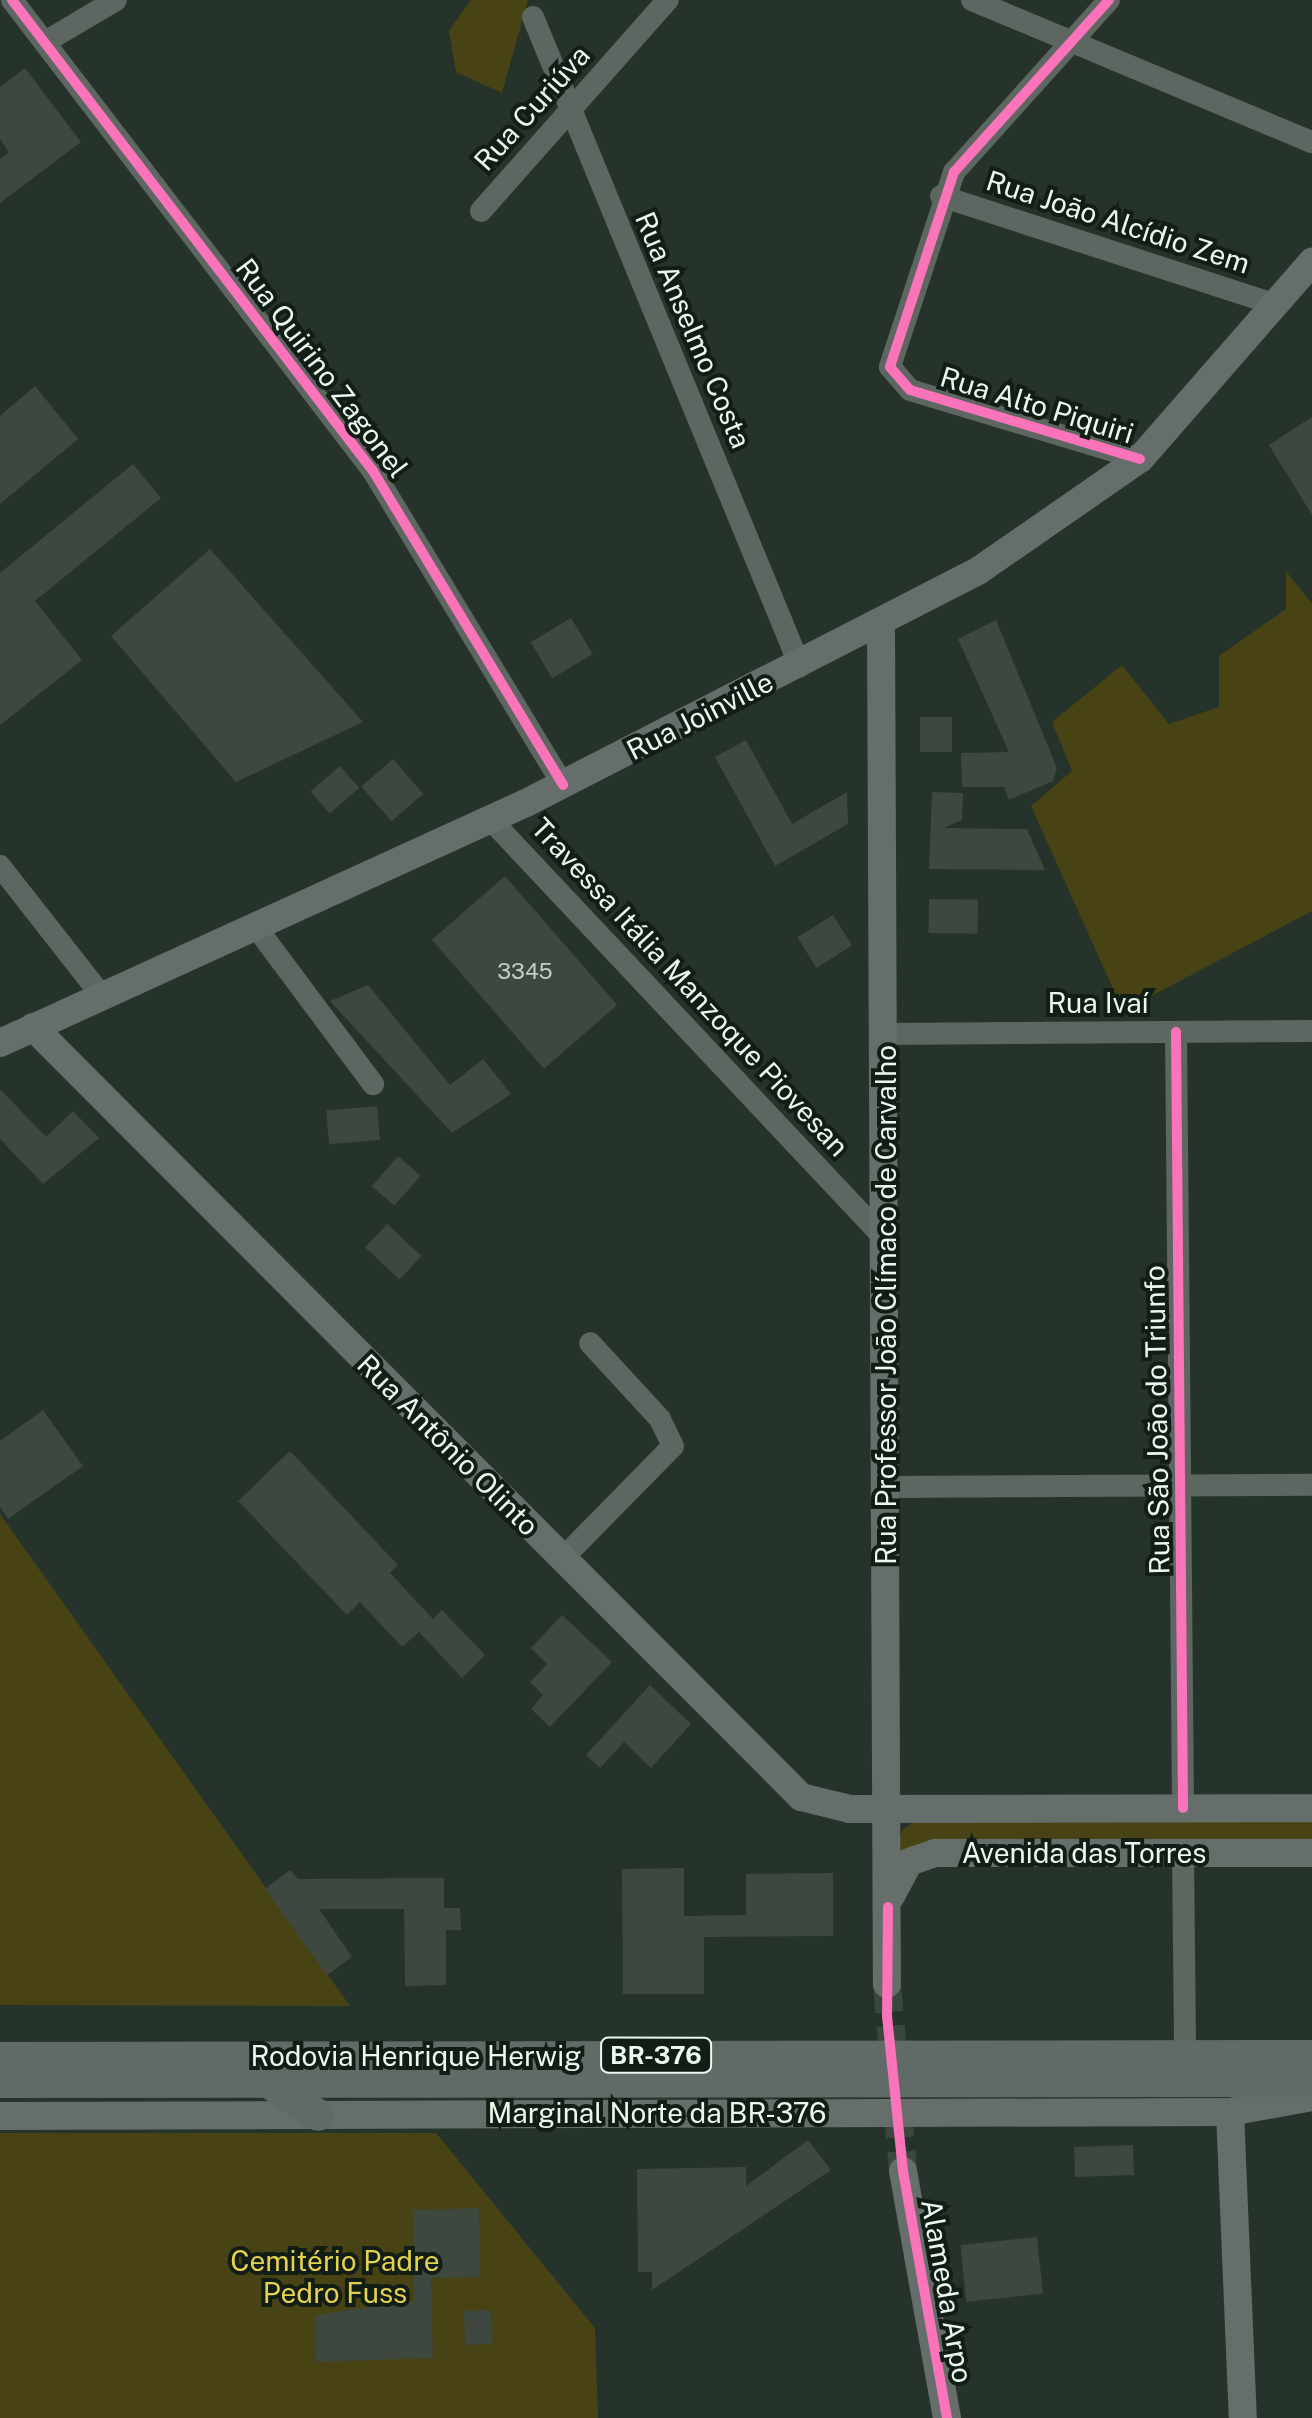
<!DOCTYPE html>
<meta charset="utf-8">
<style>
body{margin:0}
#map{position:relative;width:1312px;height:2418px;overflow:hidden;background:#25332a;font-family:"Public Sans",sans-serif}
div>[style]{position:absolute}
.green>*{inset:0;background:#484314}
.building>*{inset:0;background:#3f483f;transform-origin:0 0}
.major-tunnel>*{height:28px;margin-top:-14px;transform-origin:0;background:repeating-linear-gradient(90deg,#39473e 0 28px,transparent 0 42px)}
.minor>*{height:22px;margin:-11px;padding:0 11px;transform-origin:11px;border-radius:11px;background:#5d6661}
.major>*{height:28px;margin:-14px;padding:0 14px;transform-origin:14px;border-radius:14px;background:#656e6b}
.highway>*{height:32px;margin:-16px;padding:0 16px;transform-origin:16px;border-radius:16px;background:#606a66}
.cycleway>*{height:10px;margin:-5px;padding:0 5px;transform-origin:5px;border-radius:5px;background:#fb73b8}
span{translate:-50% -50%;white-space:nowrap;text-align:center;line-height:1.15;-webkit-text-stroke:8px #121d15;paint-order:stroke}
.number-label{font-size:22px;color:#bfcdc2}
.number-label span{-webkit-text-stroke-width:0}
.shield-label span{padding:2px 8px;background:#121d15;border:2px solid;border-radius:8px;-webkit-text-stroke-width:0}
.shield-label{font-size:25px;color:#eaf9ee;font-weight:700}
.street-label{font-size:28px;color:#eaf9ee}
.park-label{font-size:28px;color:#e4d24e}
</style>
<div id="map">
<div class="green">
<i style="clip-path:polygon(471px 0,528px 0,502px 93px,456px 72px,449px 31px)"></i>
<i style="clip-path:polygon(1286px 571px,1312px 604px,1312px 911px,1123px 1011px,1031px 806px,1072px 771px,1052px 722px,1122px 665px,1169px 724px,1219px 707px,1219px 656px,1286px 609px)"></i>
<i style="clip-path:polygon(0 1514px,350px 2006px,0 2005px)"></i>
<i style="clip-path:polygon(1312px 1816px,1312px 1840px,894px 1860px,902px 1830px,916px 1820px)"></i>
<i style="clip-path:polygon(0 2133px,436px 2133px,595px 2328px,598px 2418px,0 2418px)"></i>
</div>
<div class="building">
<i style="clip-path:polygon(25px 68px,81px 142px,0 203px,0 159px,9px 152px,0 139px,0 87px)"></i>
<i style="clip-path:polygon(35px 386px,78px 439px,0 504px,0 416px)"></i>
<i style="clip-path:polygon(1312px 417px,1312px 515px,1269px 445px)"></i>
<i style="clip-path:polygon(133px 464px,161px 498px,35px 601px,82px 660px,0 725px,0 573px)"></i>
<i style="clip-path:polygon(210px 549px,363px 722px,236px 782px,111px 636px)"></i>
<i style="left:571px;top:618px;width:42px;height:47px;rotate:59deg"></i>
<i style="clip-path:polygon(996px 620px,1057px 768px,1053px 781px,1009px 800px,1004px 787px,962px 787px,961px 753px,1009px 752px,958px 639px)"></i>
<i style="left:952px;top:717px;width:35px;height:32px;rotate:90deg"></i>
<i style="clip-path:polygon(746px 740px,792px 824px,847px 792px,848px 824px,775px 866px,715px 757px)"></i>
<i style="left:393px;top:759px;width:46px;height:42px;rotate:49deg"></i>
<i style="left:340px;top:766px;width:29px;height:39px;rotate:49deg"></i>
<i style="clip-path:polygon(932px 792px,963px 793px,962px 820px,943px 828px,1027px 829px,1045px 870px,929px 869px)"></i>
<i style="left:505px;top:876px;width:171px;height:97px;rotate:49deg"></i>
<i style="left:929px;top:899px;width:49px;height:34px;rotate:1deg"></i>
<i style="left:833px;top:915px;width:36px;height:42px;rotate:58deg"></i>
<i style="clip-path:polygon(368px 985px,450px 1085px,483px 1059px,511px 1094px,452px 1133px,330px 1001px)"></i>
<i style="clip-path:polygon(0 1089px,46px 1137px,73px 1111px,99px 1138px,43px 1184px,0 1139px)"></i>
<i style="left:377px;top:1106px;width:34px;height:51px;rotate:85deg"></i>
<i style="left:398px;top:1156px;width:30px;height:40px;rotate:41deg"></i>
<i style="left:387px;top:1224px;width:47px;height:32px;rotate:43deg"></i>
<i style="clip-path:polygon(43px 1410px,83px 1466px,8px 1519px,0 1507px,0 1441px)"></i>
<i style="clip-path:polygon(290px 1451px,398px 1565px,390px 1573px,433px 1619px,442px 1610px,485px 1655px,462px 1678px,419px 1632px,402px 1647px,360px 1602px,347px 1615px,238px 1501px)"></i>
<i style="clip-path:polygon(562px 1615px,612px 1662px,550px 1727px,531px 1709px,543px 1695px,530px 1682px,547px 1664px,531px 1648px)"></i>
<i style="clip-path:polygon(650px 1685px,691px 1724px,651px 1768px,624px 1742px,600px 1768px,586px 1755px)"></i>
<i style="clip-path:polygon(684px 1868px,684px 1916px,746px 1915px,746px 1874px,833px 1873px,833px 1936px,704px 1937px,704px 1994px,623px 1994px,622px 1869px)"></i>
<i style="clip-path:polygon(290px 1870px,298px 1879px,444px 1878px,444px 1908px,460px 1908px,461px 1930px,446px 1930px,446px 1985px,405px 1986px,404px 1909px,319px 1909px,352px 1957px,327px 1975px,265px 1889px)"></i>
<i style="clip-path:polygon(808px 2140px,831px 2170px,652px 2290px,652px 2272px,638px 2272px,637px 2169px,746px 2167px,746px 2186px)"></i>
<i style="left:1133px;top:2145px;width:30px;height:59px;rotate:88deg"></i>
<i style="clip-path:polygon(479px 2208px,480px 2277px,431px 2278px,433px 2358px,316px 2362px,315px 2315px,414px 2301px,413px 2210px)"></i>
<i style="left:1037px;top:2237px;width:57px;height:77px;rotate:84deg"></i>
<i style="left:491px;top:2310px;width:34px;height:27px;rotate:88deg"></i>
</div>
<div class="major-tunnel">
<i style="left:887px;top:1984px;width:188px;rotate:85.1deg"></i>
</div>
<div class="minor">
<i style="left:12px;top:0;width:593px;rotate:52.53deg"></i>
<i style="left:373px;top:471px;width:367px;rotate:58.8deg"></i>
<i style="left:972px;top:0;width:368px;rotate:22.7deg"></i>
<i style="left:1109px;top:0;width:232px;rotate:132deg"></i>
<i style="left:954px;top:172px;width:205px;rotate:108.2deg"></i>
<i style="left:890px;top:367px;width:30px;rotate:49deg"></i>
<i style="left:910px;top:390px;width:240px;rotate:16.7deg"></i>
<i style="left:533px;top:17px;width:702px;rotate:67.64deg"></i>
<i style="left:45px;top:42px;width:82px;rotate:-30.6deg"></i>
<i style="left:941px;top:196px;width:352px;rotate:18deg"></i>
<i style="left:481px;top:211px;width:282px;rotate:-48.5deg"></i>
<i style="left:491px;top:820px;width:577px;rotate:46.76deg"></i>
<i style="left:0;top:866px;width:165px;rotate:51.9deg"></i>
<i style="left:256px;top:927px;width:196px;rotate:53.3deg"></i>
<i style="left:1176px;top:1032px;width:776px;rotate:89.48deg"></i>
<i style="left:884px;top:1034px;width:428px;rotate:-0.4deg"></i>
<i style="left:888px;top:1487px;width:424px;rotate:-0.3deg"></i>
<i style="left:562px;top:1559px;width:158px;rotate:-45.5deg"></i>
<i style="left:673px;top:1446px;width:30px;rotate:-116deg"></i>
<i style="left:660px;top:1419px;width:103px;rotate:-132.6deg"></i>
<i style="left:1183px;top:1853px;width:203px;rotate:89.4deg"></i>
</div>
<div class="major">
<i style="left:881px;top:626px;width:1358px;rotate:89.75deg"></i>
<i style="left:33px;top:1027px;width:1088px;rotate:45.07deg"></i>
<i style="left:801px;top:1797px;width:50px;rotate:13.8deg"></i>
<i style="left:850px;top:1809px;width:462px;rotate:-0.1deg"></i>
<i style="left:0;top:1043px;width:578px;rotate:-24.53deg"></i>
<i style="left:526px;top:803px;width:508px;rotate:-27.17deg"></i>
<i style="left:978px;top:571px;width:197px;rotate:-34.7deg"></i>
<i style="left:1140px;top:459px;width:262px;rotate:-48.9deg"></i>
<i style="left:891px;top:1896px;width:38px;rotate:-62deg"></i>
<i style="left:909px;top:1862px;width:28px;rotate:-19deg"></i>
<i style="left:935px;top:1853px;width:377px"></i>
<i style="left:1230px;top:2112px;width:306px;rotate:87.6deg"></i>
<i style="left:0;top:2116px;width:1230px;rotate:-0.19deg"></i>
<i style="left:1230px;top:2112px;width:83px;rotate:-10.4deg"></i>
<i style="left:903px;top:2171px;width:251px;rotate:79.9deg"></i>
</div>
<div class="highway">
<i style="left:0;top:2058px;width:1312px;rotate:-0.09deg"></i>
<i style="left:0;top:2082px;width:1312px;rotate:-0.04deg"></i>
<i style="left:271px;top:2084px;width:56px;rotate:33.4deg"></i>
</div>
<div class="cycleway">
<i style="left:12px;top:0;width:593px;rotate:52.53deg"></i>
<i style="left:373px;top:471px;width:367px;rotate:58.8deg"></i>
<i style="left:1109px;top:0;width:232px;rotate:132deg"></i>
<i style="left:954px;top:172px;width:205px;rotate:108.2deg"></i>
<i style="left:890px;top:367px;width:30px;rotate:49deg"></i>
<i style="left:910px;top:390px;width:240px;rotate:16.7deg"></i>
<i style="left:1176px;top:1032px;width:776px;rotate:89.48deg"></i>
<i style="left:888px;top:1907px;width:109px;rotate:90.5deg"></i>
<i style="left:887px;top:2016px;width:156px;rotate:84.1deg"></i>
<i style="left:903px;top:2171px;width:251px;rotate:79.9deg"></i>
</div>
<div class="number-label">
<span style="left:525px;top:972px">3345</span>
</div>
<div class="shield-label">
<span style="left:656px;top:2055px">BR-376</span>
</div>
<div class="street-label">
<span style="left:532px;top:108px;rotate:-48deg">Rua Curiúva</span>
<span style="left:1118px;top:222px;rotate:18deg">Rua João Alcídio Zem</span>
<span style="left:693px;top:330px;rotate:67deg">Rua Anselmo Costa</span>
<span style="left:322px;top:368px;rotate:53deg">Rua Quirino Zagonel</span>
<span style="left:1037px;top:405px;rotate:17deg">Rua Alto Piquiri</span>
<span style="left:700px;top:716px;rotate:-27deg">Rua Joinville</span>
<span style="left:690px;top:987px;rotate:47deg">Travessa Itália Manzoque Piovesan</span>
<span style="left:1098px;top:1003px">Rua Ivaí</span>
<span style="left:886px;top:1305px;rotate:-90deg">Rua Professor João Clímaco de Carvalho</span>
<span style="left:1157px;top:1420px;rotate:-91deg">Rua São João do Triunfo</span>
<span style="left:448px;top:1445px;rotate:45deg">Rua Antônio Olinto</span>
<span style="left:1084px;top:1853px">Avenida das Torres</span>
<span style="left:416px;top:2056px">Rodovia Henrique Herwig</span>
<span style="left:657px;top:2113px">Marginal Norte da BR-376</span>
<span style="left:947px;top:2291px;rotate:80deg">Alameda Arpo</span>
</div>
<div class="park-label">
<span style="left:335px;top:2277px">Cemitério Padre<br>Pedro Fuss</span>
</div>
</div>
